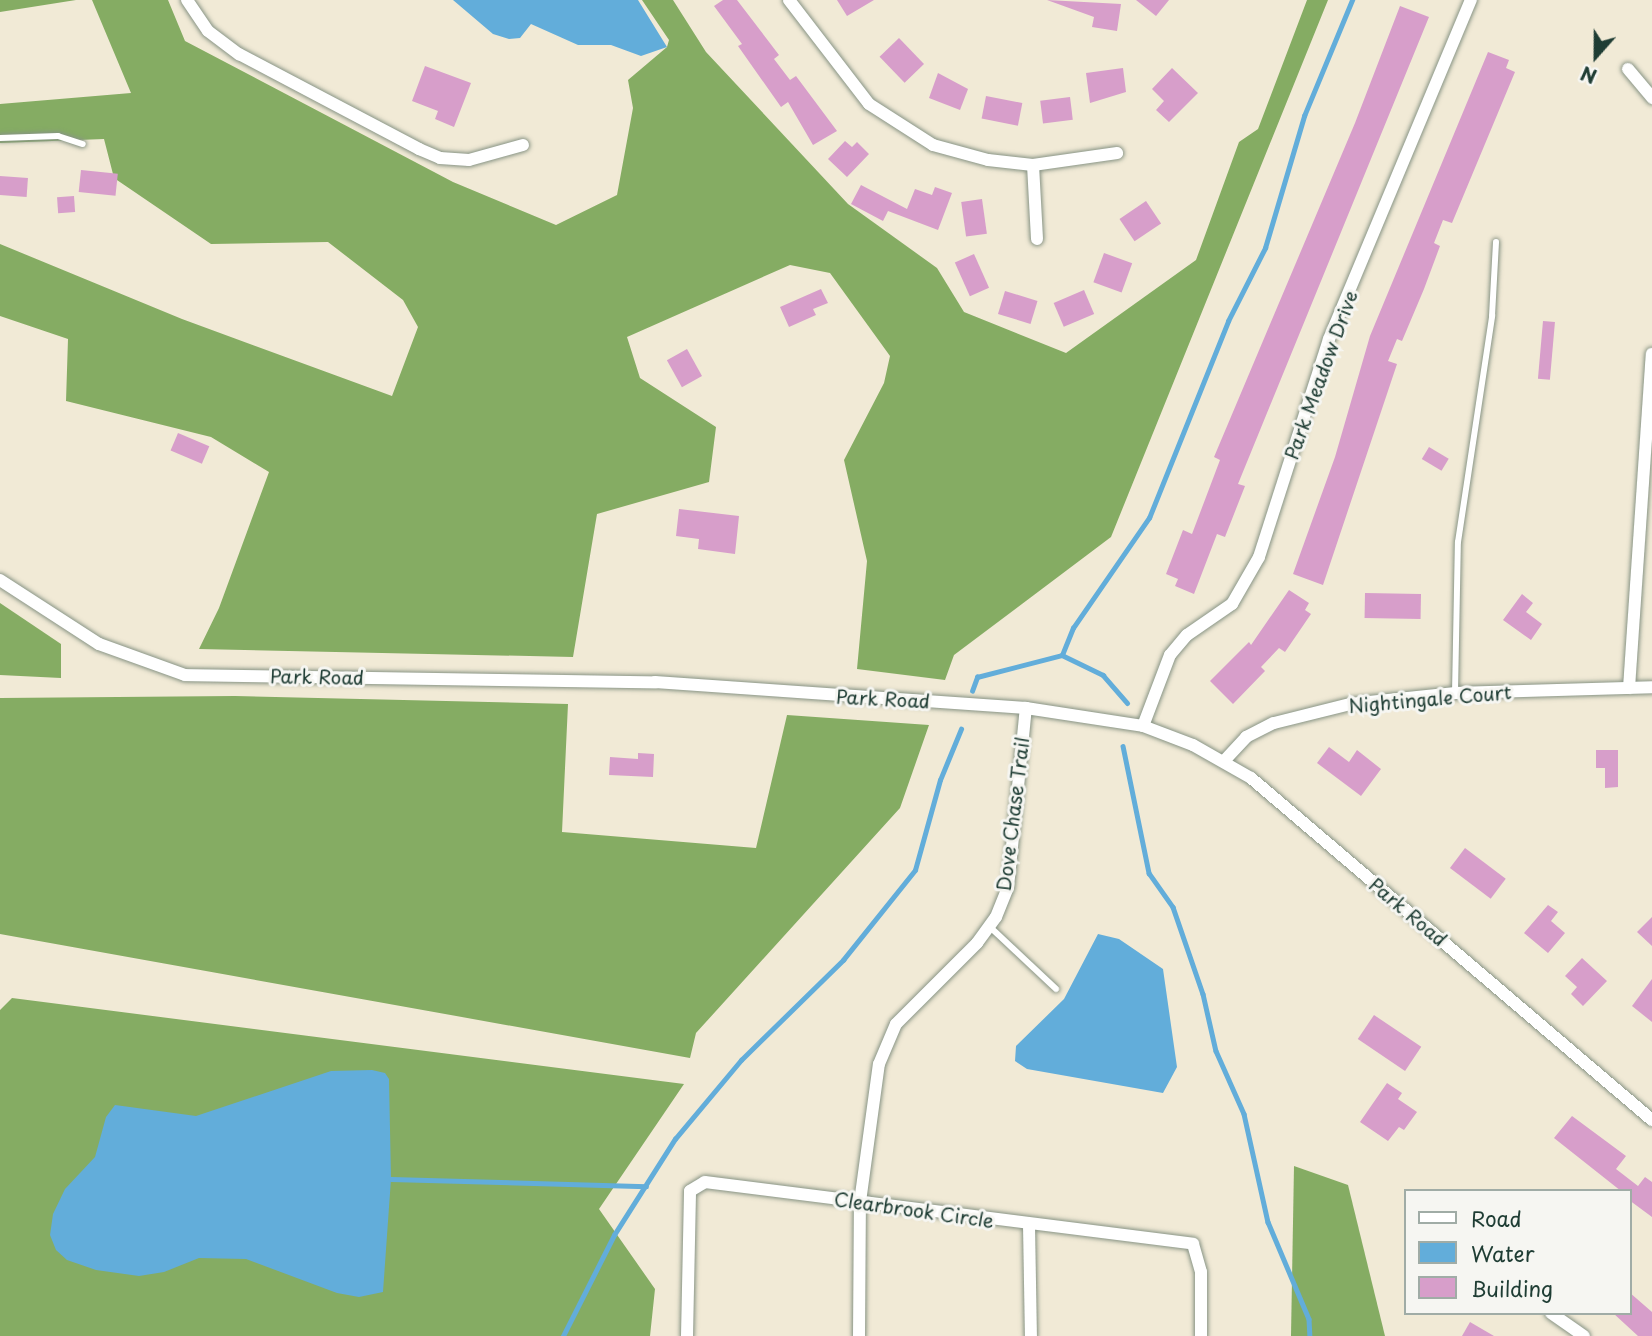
<!DOCTYPE html>
<style>
body{margin:0}
#map{position:relative;width:1652px;height:1336px;overflow:hidden;background:#f1ead6;font-family:"Playpen Sans",sans-serif}
div>[style]{position:absolute}
.forest>*{inset:0;background:#85ac63}
.water>*{inset:0;background:#62adda}
.stream>*{height:4.5px;margin:-2.25px;padding:0 2.25px;transform-origin:2.25px;border-radius:2.25px;background:#62adda}
.building>*{inset:0;background:#d79eca;transform-origin:0 0}
.roads{filter:drop-shadow(0 0 2px #889485) drop-shadow(0 0 2px #889485)}
.service>*{height:6px;margin:-3px;padding:0 3px;transform-origin:3px;border-radius:3px;background:#fff}
.minor>*{height:12px;margin:-6px;padding:0 6px;transform-origin:6px;border-radius:6px;background:#fff}
span{translate:-50% -50%;white-space:nowrap;text-align:center;line-height:1.15;-webkit-text-stroke:6px #f6f6f2;paint-order:stroke}
.street-label{font-size:19px;color:#1f3d34}
.legend{position:absolute;left:1404px;top:1189px;width:228px;height:126px;box-sizing:border-box;background:#f6f6f2;border:2px solid #a0aca6;margin:0;padding:9px 12px;list-style:none;font-size:21px;color:#1f3d34}
.legend li{display:flex;align-items:center;gap:14px;height:35px}
.legend b{width:35px;border:2px solid #a0aca6}
.north{position:absolute;left:1561px;top:21px;width:70px;height:70px;-webkit-text-stroke:5px #f6f6f2;paint-order:stroke;rotate:201deg;font-size:19px;font-weight:700;line-height:28px;text-align:center;color:#1f3d34}
.north::after{content:'';display:block;margin:auto;width:24px;height:32px;background:#1f3d34;clip-path:polygon(50% 0,100% 100%,50% 72%,0 100%)}
</style>
<div id="map">
<div class="forest">
<i style="clip-path:polygon(0 0,76px 0,0 12px)"></i>
<i style="clip-path:polygon(92px 0,168px 0,185px 41px,453px 182px,556px 225px,617px 195px,633px 108px,628px 80px,667px 47px,669px 40px,642px 0,673px 0,706px 52px,848px 204px,937px 268px,964px 312px,1066px 353px,1196px 260px,1239px 142px,1258px 129px,1307px 0,1328px 0,1111px 537px,954px 655px,945px 680px,857px 669px,867px 561px,844px 460px,884px 383px,890px 356px,830px 273px,790px 265px,627px 337px,640px 378px,716px 427px,709px 482px,597px 514px,573px 657px,199px 649px,219px 608px,269px 472px,211px 437px,66px 401px,68px 339px,0 316px,0 244px,182px 319px,392px 396px,418px 327px,403px 300px,328px 242px,211px 244px,114px 178px,104px 139px,0 143px,0 104px,131px 93px)"></i>
<i style="clip-path:polygon(0 603px,61px 644px,61px 678px,0 675px)"></i>
<i style="clip-path:polygon(235px 696px,568px 704px,562px 832px,756px 848px,787px 715px,929px 725px,900px 808px,696px 1033px,690px 1058px,0 934px,0 698px)"></i>
<i style="clip-path:polygon(12px 998px,684px 1084px,599px 1209px,655px 1289px,650px 1336px,0 1336px,0 1010px)"></i>
<i style="clip-path:polygon(1294px 1166px,1348px 1185px,1385px 1336px,1291px 1336px)"></i>
</div>
<div class="water">
<i style="clip-path:polygon(453px 0,638px 0,667px 47px,641px 56px,611px 45px,578px 45px,531px 24px,520px 38px,509px 39px,493px 34px)"></i>
<i style="clip-path:polygon(1098px 934px,1119px 939px,1163px 969px,1177px 1067px,1163px 1093px,1027px 1069px,1015px 1061px,1016px 1046px,1064px 999px)"></i>
<i style="clip-path:polygon(372px 1070px,385px 1073px,389px 1079px,391px 1179px,383px 1292px,359px 1297px,337px 1293px,246px 1259px,199px 1258px,164px 1272px,139px 1276px,96px 1270px,67px 1260px,56px 1250px,50px 1235px,53px 1214px,65px 1189px,95px 1157px,106px 1117px,115px 1105px,196px 1116px,331px 1071px)"></i>
</div>
<div class="stream">
<i style="left:1062px;top:655px;width:29px;rotate:-68deg"></i>
<i style="left:1073px;top:628px;width:134px;rotate:-55.4deg"></i>
<i style="left:1149px;top:518px;width:212px;rotate:-68.1deg"></i>
<i style="left:1228px;top:321px;width:82px;rotate:-63.1deg"></i>
<i style="left:1265px;top:248px;width:138px;rotate:-73.5deg"></i>
<i style="left:1304px;top:116px;width:126px;rotate:-67.5deg"></i>
<i style="left:972px;top:691px;width:15px;rotate:-70deg"></i>
<i style="left:977px;top:677px;width:88px;rotate:-14.5deg"></i>
<i style="left:1062px;top:655px;width:46px;rotate:26deg"></i>
<i style="left:1103px;top:675px;width:37px;rotate:49deg"></i>
<i style="left:1123px;top:746px;width:130px;rotate:78.4deg"></i>
<i style="left:1149px;top:873px;width:42px;rotate:54.8deg"></i>
<i style="left:1173px;top:907px;width:92px;rotate:71deg"></i>
<i style="left:1203px;top:994px;width:58px;rotate:77.2deg"></i>
<i style="left:1216px;top:1051px;width:69px;rotate:66deg"></i>
<i style="left:1244px;top:1114px;width:111px;rotate:77.5deg"></i>
<i style="left:1268px;top:1222px;width:105px;rotate:67.1deg"></i>
<i style="left:1309px;top:1319px;width:17px;rotate:87deg"></i>
<i style="left:391px;top:1179px;width:255px;rotate:1.6deg"></i>
<i style="left:563px;top:1336px;width:113px;rotate:-63.2deg"></i>
<i style="left:614px;top:1235px;width:114px;rotate:-57.6deg"></i>
<i style="left:675px;top:1139px;width:103px;rotate:-50.1deg"></i>
<i style="left:741px;top:1060px;width:143px;rotate:-44.4deg"></i>
<i style="left:843px;top:960px;width:115px;rotate:-51.3deg"></i>
<i style="left:915px;top:870px;width:93px;rotate:-74.5deg"></i>
<i style="left:940px;top:780px;width:55px;rotate:-67.6deg"></i>
</div>
<div class="building">
<i style="clip-path:polygon(723px 0,737px 0,779px 55px,774px 59px,790px 80px,796px 76px,837px 131px,813px 145px,788px 102px,781px 107px,738px 46px,742px 44px,714px 6px)"></i>
<i style="clip-path:polygon(837px 0,874px 0,847px 16px)"></i>
<i style="clip-path:polygon(1047px 0,1121px 4px,1117px 31px,1092px 27px,1094px 17px)"></i>
<i style="clip-path:polygon(1136px 0,1169px 0,1156px 16px)"></i>
<i style="clip-path:polygon(1400px 6px,1429px 17px,1238px 484px,1245px 486px,1225px 537px,1217px 534px,1194px 594px,1175px 586px,1178px 579px,1166px 574px,1183px 530px,1192px 534px,1220px 460px,1214px 457px,1355px 123px)"></i>
<i style="left:899px;top:38px;width:36px;height:27px;rotate:46deg"></i>
<i style="clip-path:polygon(1488px 52px,1509px 60px,1506px 68px,1515px 72px,1452px 223px,1443px 220px,1434px 243px,1440px 246px,1424px 289px,1402px 341px,1397px 339px,1388px 361px,1397px 364px,1323px 585px,1293px 574px,1335px 457px,1370px 336px)"></i>
<i style="clip-path:polygon(425px 66px,471px 83px,454px 127px,435px 119px,438px 111px,412px 101px)"></i>
<i style="clip-path:polygon(1123px 68px,1126px 92px,1090px 103px,1086px 73px)"></i>
<i style="clip-path:polygon(1172px 68px,1198px 93px,1169px 122px,1156px 110px,1164px 101px,1152px 89px)"></i>
<i style="clip-path:polygon(938px 73px,968px 89px,960px 110px,929px 98px)"></i>
<i style="left:986px;top:96px;width:37px;height:23px;rotate:11deg"></i>
<i style="left:1070px;top:97px;width:23px;height:30px;rotate:83deg"></i>
<i style="clip-path:polygon(845px 141px,852px 147px,857px 142px,869px 154px,847px 177px,828px 159px)"></i>
<i style="left:81px;top:170px;width:37px;height:22px;rotate:6deg"></i>
<i style="left:0;top:176px;width:28px;height:19px;rotate:4deg"></i>
<i style="clip-path:polygon(861px 185px,907px 209px,915px 189px,932px 195px,935px 187px,952px 193px,938px 230px,888px 211px,883px 221px,851px 204px)"></i>
<i style="left:74px;top:196px;width:16px;height:17px;rotate:86deg"></i>
<i style="left:982px;top:199px;width:35px;height:21px;rotate:82deg"></i>
<i style="left:1146px;top:201px;width:27px;height:32px;rotate:56deg"></i>
<i style="left:1104px;top:253px;width:30px;height:31px;rotate:20deg"></i>
<i style="left:974px;top:254px;width:37px;height:21px;rotate:66deg"></i>
<i style="clip-path:polygon(821px 289px,828px 303px,813px 309px,816px 315px,789px 327px,780px 307px)"></i>
<i style="left:1084px;top:290px;width:26px;height:33px;rotate:67deg"></i>
<i style="left:1005px;top:291px;width:34px;height:24px;rotate:17deg"></i>
<i style="left:1543px;top:321px;width:12px;height:58px;rotate:5deg"></i>
<i style="left:687px;top:349px;width:31px;height:23px;rotate:61deg"></i>
<i style="left:178px;top:433px;width:34px;height:19px;rotate:23deg"></i>
<i style="left:1429px;top:447px;width:23px;height:14px;rotate:31deg"></i>
<i style="clip-path:polygon(679px 509px,739px 516px,735px 554px,698px 549px,699px 539px,676px 536px)"></i>
<i style="clip-path:polygon(1289px 590px,1309px 603px,1305px 610px,1311px 614px,1285px 652px,1279px 648px,1261px 667px,1265px 671px,1233px 704px,1210px 681px,1249px 642px,1251px 645px)"></i>
<i style="left:1365px;top:593px;width:56px;height:25px;rotate:1deg"></i>
<i style="clip-path:polygon(1522px 594px,1533px 603px,1526px 612px,1542px 624px,1531px 640px,1503px 620px)"></i>
<i style="clip-path:polygon(1329px 747px,1349px 762px,1357px 750px,1381px 769px,1361px 796px,1317px 763px)"></i>
<i style="clip-path:polygon(1596px 750px,1618px 750px,1618px 787px,1605px 788px,1605px 768px,1596px 768px)"></i>
<i style="clip-path:polygon(638px 753px,654px 754px,653px 777px,609px 775px,610px 757px,638px 759px)"></i>
<i style="left:1465px;top:848px;width:51px;height:25px;rotate:37deg"></i>
<i style="clip-path:polygon(1548px 905px,1558px 912px,1551px 921px,1565px 933px,1548px 953px,1524px 933px)"></i>
<i style="clip-path:polygon(1652px 917px,1652px 946px,1637px 932px)"></i>
<i style="clip-path:polygon(1582px 958px,1607px 981px,1583px 1006px,1571px 994px,1577px 987px,1565px 976px)"></i>
<i style="clip-path:polygon(1652px 979px,1652px 1022px,1632px 1006px)"></i>
<i style="left:1374px;top:1015px;width:57px;height:29px;rotate:34deg"></i>
<i style="clip-path:polygon(1387px 1083px,1402px 1093px,1398px 1099px,1417px 1112px,1404px 1130px,1399px 1127px,1388px 1141px,1360px 1122px)"></i>
<i style="clip-path:polygon(1572px 1116px,1626px 1156px,1616px 1169px,1638px 1186px,1645px 1177px,1652px 1182px,1652px 1217px,1629px 1200px,1629px 1191px,1621px 1191px,1554px 1138px)"></i>
<i style="clip-path:polygon(1629px 1292px,1652px 1312px,1652px 1336px,1638px 1336px,1613px 1313px,1629px 1313px)"></i>
<i style="clip-path:polygon(1470px 1322px,1494px 1336px,1462px 1336px)"></i>
</div>
<div class="roads">
<div class="service">
<i style="left:0;top:138px;width:58px;rotate:-2deg"></i>
<i style="left:58px;top:136px;width:26px;rotate:18deg"></i>
<i style="left:1455px;top:693px;width:151px;rotate:-88.9deg"></i>
<i style="left:1458px;top:542px;width:229px;rotate:-81.4deg"></i>
<i style="left:1492px;top:316px;width:74px;rotate:-86.9deg"></i>
<i style="left:989px;top:926px;width:92px;rotate:43.2deg"></i>
</div>
<div class="minor">
<i style="left:187px;top:0;width:37px;rotate:56deg"></i>
<i style="left:208px;top:31px;width:39px;rotate:37deg"></i>
<i style="left:239px;top:54px;width:204px;rotate:27.8deg"></i>
<i style="left:419px;top:149px;width:23px;rotate:23deg"></i>
<i style="left:440px;top:158px;width:29px;rotate:4deg"></i>
<i style="left:469px;top:160px;width:56px;rotate:-15.5deg"></i>
<i style="left:789px;top:0;width:131px;rotate:52.4deg"></i>
<i style="left:869px;top:104px;width:76px;rotate:32.6deg"></i>
<i style="left:933px;top:145px;width:57px;rotate:15.3deg"></i>
<i style="left:988px;top:160px;width:45px;rotate:6.3deg"></i>
<i style="left:1033px;top:165px;width:85px;rotate:-8.1deg"></i>
<i style="left:1628px;top:69px;width:38px;rotate:50deg"></i>
<i style="left:1033px;top:165px;width:74px;rotate:86.9deg"></i>
<i style="left:0;top:580px;width:118px;rotate:32.9deg"></i>
<i style="left:99px;top:644px;width:91px;rotate:19.8deg"></i>
<i style="left:185px;top:675px;width:470px;rotate:0.9deg"></i>
<i style="left:655px;top:682px;width:372px;rotate:4deg"></i>
<i style="left:1026px;top:708px;width:118px;rotate:8.7deg"></i>
<i style="left:1143px;top:726px;width:53px;rotate:20.8deg"></i>
<i style="left:1193px;top:745px;width:67px;rotate:29.6deg"></i>
<i style="left:1251px;top:778px;width:527px;rotate:40.46deg"></i>
<i style="left:1629px;top:688px;width:335px;rotate:-86.1deg"></i>
<i style="left:1143px;top:726px;width:76px;rotate:-69.2deg"></i>
<i style="left:1170px;top:655px;width:26px;rotate:-50deg"></i>
<i style="left:1187px;top:635px;width:55px;rotate:-34.6deg"></i>
<i style="left:1232px;top:604px;width:54px;rotate:-60.1deg"></i>
<i style="left:1259px;top:557px;width:229px;rotate:-72.2deg"></i>
<i style="left:1329px;top:339px;width:368px;rotate:-67.3deg"></i>
<i style="left:1224px;top:761px;width:33px;rotate:-47deg"></i>
<i style="left:1246px;top:737px;width:31px;rotate:-27deg"></i>
<i style="left:1274px;top:723px;width:78px;rotate:-14deg"></i>
<i style="left:1350px;top:704px;width:106px;rotate:-6deg"></i>
<i style="left:1455px;top:693px;width:197px;rotate:-1.7deg"></i>
<i style="left:1029px;top:1225px;width:111px;rotate:89deg"></i>
<i style="left:1551px;top:1313px;width:40px;rotate:34.9deg"></i>
<i style="left:687px;top:1336px;width:145px;rotate:-88.8deg"></i>
<i style="left:690px;top:1191px;width:17px;rotate:-31deg"></i>
<i style="left:705px;top:1182px;width:492px;rotate:7.2deg"></i>
<i style="left:1193px;top:1244px;width:29px;rotate:74deg"></i>
<i style="left:1201px;top:1272px;width:64px;rotate:90deg"></i>
<i style="left:859px;top:1336px;width:134px;rotate:-89.6deg"></i>
<i style="left:860px;top:1202px;width:139px;rotate:-82.2deg"></i>
<i style="left:879px;top:1064px;width:43px;rotate:-67deg"></i>
<i style="left:896px;top:1024px;width:115px;rotate:-45deg"></i>
<i style="left:977px;top:943px;width:32px;rotate:-54deg"></i>
<i style="left:996px;top:917px;width:32px;rotate:-68deg"></i>
<i style="left:1008px;top:887px;width:180px;rotate:-84.3deg"></i>
</div>
</div>
<div class="street-label">
<span style="left:1321px;top:375px;rotate:-70deg">Park Meadow Drive</span>
<span style="left:317px;top:677px;rotate:1deg">Park Road</span>
<span style="left:883px;top:699px;rotate:3deg">Park Road</span>
<span style="left:1430px;top:699px;rotate:-5deg">Nightingale Court</span>
<span style="left:1013px;top:814px;rotate:-83deg">Dove Chase Trail</span>
<span style="left:1408px;top:912px;rotate:40deg">Park Road</span>
<span style="left:914px;top:1210px;rotate:8deg">Clearbrook Circle</span>
</div>
<ul class="legend">
<li><b style="height:9px;background:#fff"></b>Road</li>
<li><b style="height:19px;background:#62adda"></b>Water</li>
<li><b style="height:19px;background:#d79eca"></b>Building</li>
</ul>
<div class="north">N</div>
</div>
